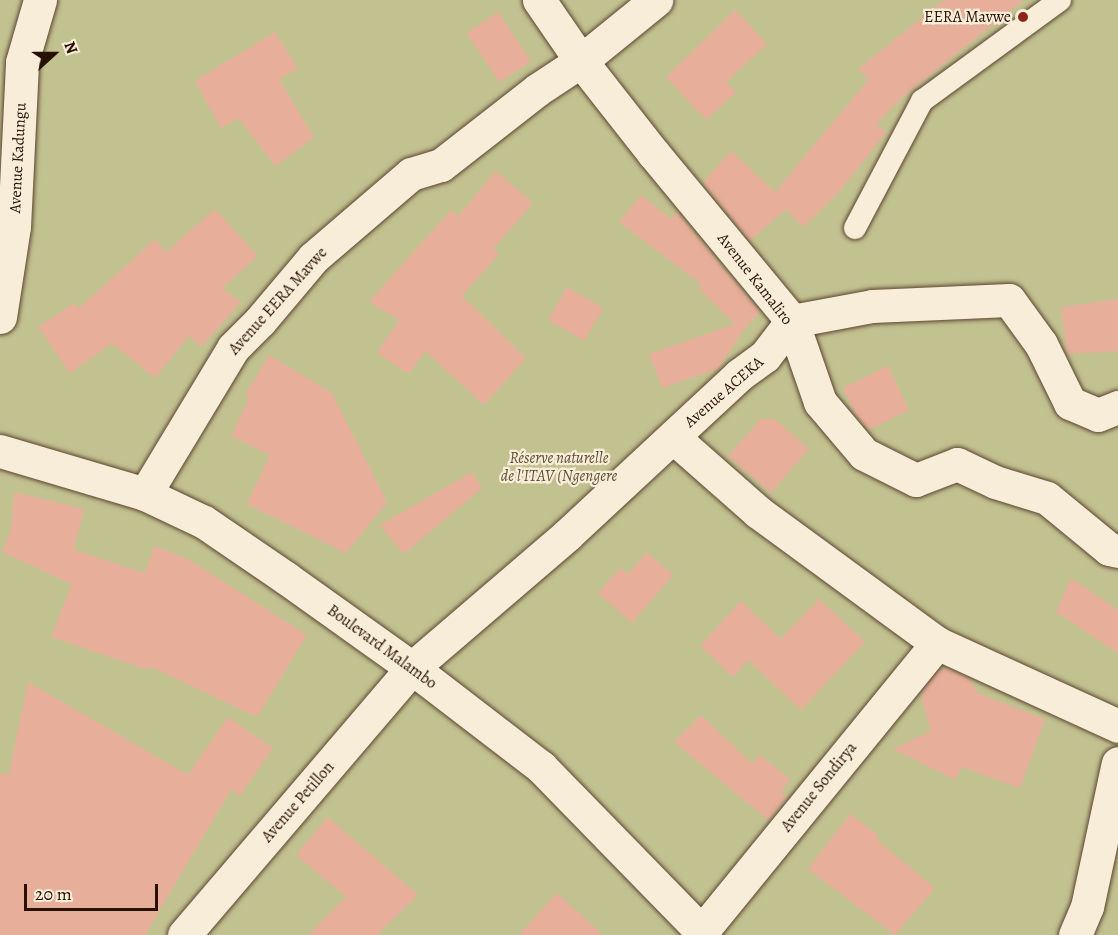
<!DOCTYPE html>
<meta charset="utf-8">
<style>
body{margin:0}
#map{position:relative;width:1118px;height:935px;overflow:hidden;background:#f3e3c5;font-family:Alegreya,serif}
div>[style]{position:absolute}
.green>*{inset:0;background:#c2c190;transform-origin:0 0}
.building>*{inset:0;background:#e7af9a;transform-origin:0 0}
.roads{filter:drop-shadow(0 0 2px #5c4631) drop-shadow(0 0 2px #5c4631)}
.service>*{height:22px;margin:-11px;padding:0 11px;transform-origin:11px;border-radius:11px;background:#f7edd9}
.minor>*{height:33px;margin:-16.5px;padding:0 16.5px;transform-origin:16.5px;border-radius:16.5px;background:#f7edd9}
.dots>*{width:16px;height:16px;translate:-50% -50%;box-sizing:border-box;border:3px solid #f7edd9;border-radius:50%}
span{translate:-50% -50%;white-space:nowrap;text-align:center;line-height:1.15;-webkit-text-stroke:4.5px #f7edd9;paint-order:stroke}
.poi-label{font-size:16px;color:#291100}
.right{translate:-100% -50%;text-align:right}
.street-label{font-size:16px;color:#291100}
.park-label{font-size:16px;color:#5f4f32;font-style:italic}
.north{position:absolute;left:24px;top:24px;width:60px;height:60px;-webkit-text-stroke:4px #f7edd9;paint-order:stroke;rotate:69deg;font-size:16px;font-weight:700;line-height:24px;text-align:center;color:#291100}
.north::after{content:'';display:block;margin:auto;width:21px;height:27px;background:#291100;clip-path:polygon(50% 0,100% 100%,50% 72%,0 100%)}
.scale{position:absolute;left:24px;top:884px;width:134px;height:27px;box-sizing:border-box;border:3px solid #291100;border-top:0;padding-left:8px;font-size:18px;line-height:21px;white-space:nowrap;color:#291100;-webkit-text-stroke:4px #f7edd9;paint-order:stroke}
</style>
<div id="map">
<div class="green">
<i style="left:0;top:0;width:1118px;height:935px"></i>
</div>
<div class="building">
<i style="clip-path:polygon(944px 0,1024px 0,905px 95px,876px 124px,886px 132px,840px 191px,803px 227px,786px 209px,750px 241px,703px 183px,731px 151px,775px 192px,869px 79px,858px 69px)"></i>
<i style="clip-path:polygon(735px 10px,767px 44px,726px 82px,736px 92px,706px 120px,666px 77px)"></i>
<i style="left:498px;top:12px;width:59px;height:38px;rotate:56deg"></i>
<i style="clip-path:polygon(275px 32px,298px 68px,279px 79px,314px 137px,276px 166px,238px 118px,221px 128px,195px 81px)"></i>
<i style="clip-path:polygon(496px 171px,533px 203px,493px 249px,499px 254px,462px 296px,526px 358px,484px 405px,425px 351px,409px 374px,377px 353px,399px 320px,369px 302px,451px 210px,458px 216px)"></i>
<i style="clip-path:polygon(641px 195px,671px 219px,677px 212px,760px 312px,745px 328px,718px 369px,662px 388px,649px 354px,735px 324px,698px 288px,701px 284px,619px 222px)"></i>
<i style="clip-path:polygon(215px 209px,258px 256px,222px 288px,241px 302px,201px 347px,189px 336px,155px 378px,112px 343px,70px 373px,38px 327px,74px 303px,78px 309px,155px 239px,166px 252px)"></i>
<i style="left:567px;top:287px;width:42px;height:38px;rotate:30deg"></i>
<i style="clip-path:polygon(1118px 299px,1118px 351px,1067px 354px,1061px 307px)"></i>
<i style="clip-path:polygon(269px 355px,332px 393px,387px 502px,346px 553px,247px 504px,270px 455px,231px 436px,249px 398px,245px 396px)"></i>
<i style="clip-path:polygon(888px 366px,909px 410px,868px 430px,856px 415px,843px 388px)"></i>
<i style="clip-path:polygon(761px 419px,775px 419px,809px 449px,771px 493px,728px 456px)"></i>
<i style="clip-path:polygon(472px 472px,482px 488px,404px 554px,380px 525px)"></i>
<i style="clip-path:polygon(14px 492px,84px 509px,74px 550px,145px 573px,154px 546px,186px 558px,307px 635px,257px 717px,149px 666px,148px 670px,51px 637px,72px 584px,2px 552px,11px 530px)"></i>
<i style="clip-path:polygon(647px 552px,673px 575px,632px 623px,598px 593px,620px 568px,628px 574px)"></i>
<i style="clip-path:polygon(1071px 578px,1118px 610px,1118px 653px,1056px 612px)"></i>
<i style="clip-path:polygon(819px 599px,865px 642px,801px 710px,748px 660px,733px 677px,700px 646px,741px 601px,781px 639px)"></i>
<i style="clip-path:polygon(949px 669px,970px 679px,977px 693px,1045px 719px,1020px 788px,962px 767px,955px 780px,893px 749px,931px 731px,922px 700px,923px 690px,938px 671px)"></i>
<i style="clip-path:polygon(28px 682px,188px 775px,228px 717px,273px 748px,240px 796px,231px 790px,145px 935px,0 935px,0 773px,9px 775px)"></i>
<i style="clip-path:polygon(701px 715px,752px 764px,760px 755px,790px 779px,781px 791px,787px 797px,768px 820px,674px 742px)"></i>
<i style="clip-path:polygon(850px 814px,878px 835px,876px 839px,935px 888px,895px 935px,808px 869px)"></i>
<i style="clip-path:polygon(328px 817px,418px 895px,377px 935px,308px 935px,346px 897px,296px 855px)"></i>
<i style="clip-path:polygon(557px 893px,603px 935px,519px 935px)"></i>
</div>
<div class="roads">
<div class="service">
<i style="left:855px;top:228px;width:144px;rotate:-62.2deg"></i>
<i style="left:922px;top:101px;width:171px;rotate:-36.2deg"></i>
</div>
<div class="minor">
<i style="left:539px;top:0;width:74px;rotate:55.5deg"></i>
<i style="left:581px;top:61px;width:118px;rotate:51.9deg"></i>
<i style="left:654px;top:154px;width:217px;rotate:50.4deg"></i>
<i style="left:792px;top:321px;width:86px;rotate:70.9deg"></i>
<i style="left:820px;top:402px;width:68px;rotate:49.8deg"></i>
<i style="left:864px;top:454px;width:58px;rotate:26.6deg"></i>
<i style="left:916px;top:480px;width:44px;rotate:-21.3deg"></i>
<i style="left:957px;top:464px;width:42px;rotate:25.3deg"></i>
<i style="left:995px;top:482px;width:54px;rotate:17.1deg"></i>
<i style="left:1047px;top:498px;width:80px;rotate:39.4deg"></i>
<i style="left:1109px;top:549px;width:9px;rotate:13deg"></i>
<i style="left:0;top:317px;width:91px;rotate:-81.2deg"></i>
<i style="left:14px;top:227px;width:165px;rotate:-87.2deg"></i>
<i style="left:22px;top:62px;width:65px;rotate:-73.8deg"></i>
<i style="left:673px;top:437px;width:113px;rotate:41.4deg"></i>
<i style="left:758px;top:512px;width:222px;rotate:36.2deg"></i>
<i style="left:937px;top:643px;width:199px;rotate:24.6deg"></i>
<i style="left:0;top:451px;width:151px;rotate:16.5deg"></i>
<i style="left:145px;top:494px;width:65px;rotate:25.4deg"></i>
<i style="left:204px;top:522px;width:99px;rotate:34.3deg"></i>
<i style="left:286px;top:578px;width:155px;rotate:35.5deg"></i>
<i style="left:412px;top:668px;width:163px;rotate:37.5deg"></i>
<i style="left:541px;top:767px;width:235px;rotate:45.7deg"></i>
<i style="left:145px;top:494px;width:170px;rotate:-58.9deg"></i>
<i style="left:233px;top:348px;width:38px;rotate:-45deg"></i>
<i style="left:260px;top:321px;width:82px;rotate:-49.9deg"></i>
<i style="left:313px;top:258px;width:129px;rotate:-40.6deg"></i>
<i style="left:411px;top:174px;width:31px;rotate:-17deg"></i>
<i style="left:441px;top:165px;width:122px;rotate:-38deg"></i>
<i style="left:537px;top:90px;width:53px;rotate:-33.4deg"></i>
<i style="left:581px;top:61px;width:97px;rotate:-39.1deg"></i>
<i style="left:184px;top:935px;width:351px;rotate:-49.5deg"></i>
<i style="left:412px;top:668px;width:204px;rotate:-40.6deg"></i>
<i style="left:567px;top:535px;width:235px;rotate:-42.9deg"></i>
<i style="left:739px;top:375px;width:32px;rotate:-36deg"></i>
<i style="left:765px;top:356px;width:44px;rotate:-52.4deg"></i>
<i style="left:792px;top:321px;width:81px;rotate:-10.6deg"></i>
<i style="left:872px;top:306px;width:137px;rotate:-2.5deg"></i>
<i style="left:1009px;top:300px;width:54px;rotate:54deg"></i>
<i style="left:1041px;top:344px;width:66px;rotate:63.8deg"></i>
<i style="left:1070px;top:403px;width:30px;rotate:23deg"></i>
<i style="left:1098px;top:415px;width:22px;rotate:-22deg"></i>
<i style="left:699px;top:935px;width:377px;rotate:-50.8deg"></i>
<i style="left:1075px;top:935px;width:30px;rotate:-67deg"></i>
<i style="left:1087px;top:907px;width:147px;rotate:-77.9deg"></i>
</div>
</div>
<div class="dots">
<i style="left:1023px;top:17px;background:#8f2418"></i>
</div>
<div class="poi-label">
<span class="right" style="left:1011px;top:17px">EERA Mavwe</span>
</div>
<div class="street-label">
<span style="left:18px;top:158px;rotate:-87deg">Avenue Kadungu</span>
<span style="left:755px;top:279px;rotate:52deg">Avenue Kamaliro</span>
<span style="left:278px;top:301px;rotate:-48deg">Avenue EERA Mavwe</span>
<span style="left:724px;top:392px;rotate:-41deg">Avenue ACEKA</span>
<span style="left:382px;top:647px;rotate:36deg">Boulevard Malambo</span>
<span style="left:819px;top:787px;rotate:-51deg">Avenue Sondirya</span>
<span style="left:298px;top:802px;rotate:-49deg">Avenue Petillon</span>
</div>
<div class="park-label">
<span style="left:559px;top:467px">Réserve naturelle<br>de l'ITAV (Ngengere</span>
</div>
<div class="north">N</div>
<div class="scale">20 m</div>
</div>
